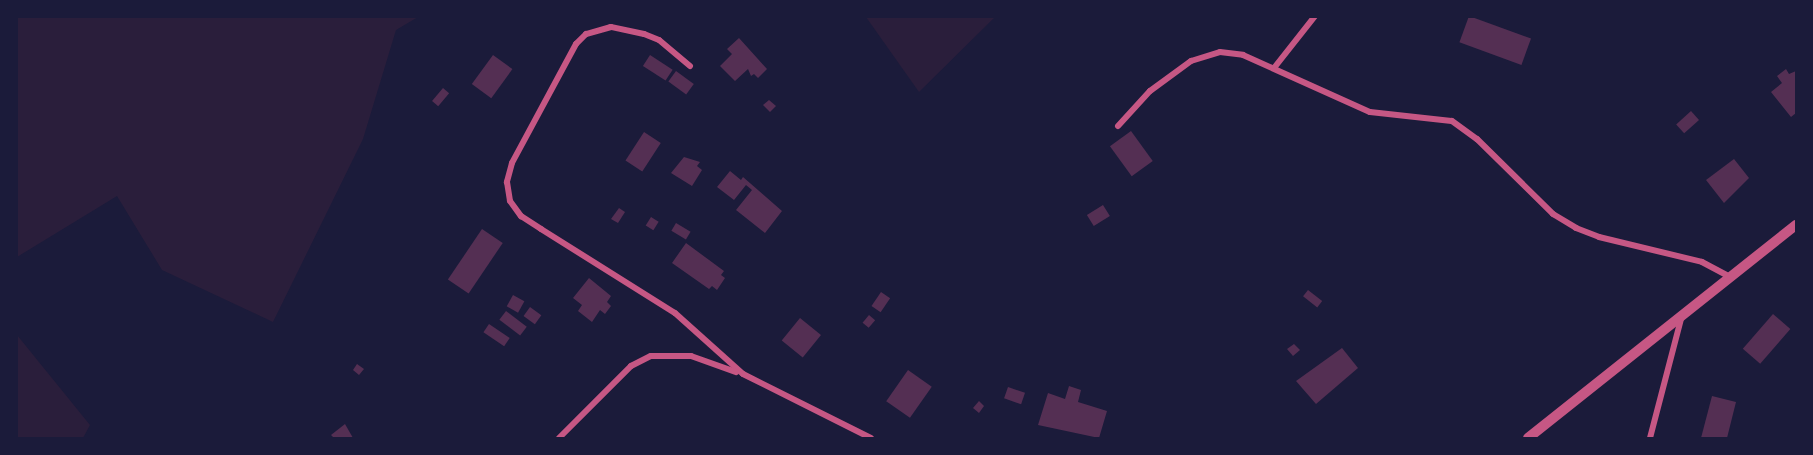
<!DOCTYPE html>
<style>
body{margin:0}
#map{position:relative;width:1813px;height:455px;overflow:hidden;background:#1b1b3a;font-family:"PT Sans",sans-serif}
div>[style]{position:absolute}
.green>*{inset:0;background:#2a1e3b}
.building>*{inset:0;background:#542f53;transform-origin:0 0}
.minor>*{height:6px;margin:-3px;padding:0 3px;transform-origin:3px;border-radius:3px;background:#c65784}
.tertiary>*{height:10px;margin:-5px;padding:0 5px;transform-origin:5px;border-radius:5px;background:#c65784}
span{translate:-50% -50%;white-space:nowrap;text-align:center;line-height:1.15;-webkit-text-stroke:5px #1b1b3a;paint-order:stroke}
.frame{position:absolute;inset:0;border:18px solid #1b1b3a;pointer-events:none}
</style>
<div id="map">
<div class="green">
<i style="clip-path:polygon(17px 16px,418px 16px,418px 17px,396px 30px,363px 139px,273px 322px,162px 270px,117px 196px,17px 257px)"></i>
<i style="clip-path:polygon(866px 17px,995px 17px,919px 92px)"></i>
<i style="clip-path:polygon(17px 335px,90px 425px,83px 438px,17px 438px)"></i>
</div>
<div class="building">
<i style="left:1469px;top:16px;width:66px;height:28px;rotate:20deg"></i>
<i style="clip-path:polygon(739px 38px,767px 69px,758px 78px,754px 74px,751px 76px,748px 69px,735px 81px,720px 66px,732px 54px,727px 49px)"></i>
<i style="left:493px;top:55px;width:24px;height:36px;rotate:36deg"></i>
<i style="left:650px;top:55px;width:27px;height:13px;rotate:33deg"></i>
<i style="clip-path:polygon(1786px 69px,1789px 74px,1796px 71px,1796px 113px,1791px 117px,1771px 92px,1782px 83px,1777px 76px)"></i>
<i style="left:676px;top:71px;width:22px;height:13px;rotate:36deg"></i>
<i style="left:443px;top:88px;width:8px;height:17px;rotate:40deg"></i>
<i style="clip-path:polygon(769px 100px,776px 106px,770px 112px,763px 105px)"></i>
<i style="left:1691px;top:111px;width:12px;height:20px;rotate:48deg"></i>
<i style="left:1131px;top:131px;width:37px;height:26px;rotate:54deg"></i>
<i style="left:644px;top:132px;width:20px;height:34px;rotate:33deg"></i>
<i style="clip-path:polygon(684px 157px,700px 162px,697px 166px,702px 170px,692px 186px,671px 173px)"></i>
<i style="clip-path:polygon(1734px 159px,1749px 178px,1724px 203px,1706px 180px)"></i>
<i style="clip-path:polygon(730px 171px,741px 180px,743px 177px,782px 211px,765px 233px,736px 210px,752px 190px,746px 185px,734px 200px,717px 187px)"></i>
<i style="left:1103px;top:205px;width:13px;height:19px;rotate:58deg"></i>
<i style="clip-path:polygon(619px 208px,625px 212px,618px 223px,611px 219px)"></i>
<i style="left:651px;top:217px;width:9px;height:10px;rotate:32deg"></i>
<i style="left:676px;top:223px;width:17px;height:9px;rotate:31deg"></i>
<i style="left:482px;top:229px;width:25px;height:61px;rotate:34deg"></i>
<i style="clip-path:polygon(686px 243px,724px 271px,721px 275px,725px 278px,717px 290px,712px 286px,709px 289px,672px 263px)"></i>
<i style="clip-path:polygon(589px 278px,611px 296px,607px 302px,611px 306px,605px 314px,600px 310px,592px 322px,578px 311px,582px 305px,573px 298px)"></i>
<i style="left:1308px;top:290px;width:18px;height:8px;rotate:38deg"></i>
<i style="left:881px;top:292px;width:11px;height:17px;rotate:34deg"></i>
<i style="left:513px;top:295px;width:13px;height:13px;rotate:29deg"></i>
<i style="left:530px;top:307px;width:14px;height:11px;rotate:36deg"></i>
<i style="left:506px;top:311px;width:26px;height:11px;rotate:37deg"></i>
<i style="left:1773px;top:314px;width:23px;height:46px;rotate:41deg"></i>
<i style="left:869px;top:315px;width:8px;height:10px;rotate:40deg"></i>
<i style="left:800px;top:318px;width:27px;height:29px;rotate:39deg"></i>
<i style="left:489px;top:324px;width:25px;height:10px;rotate:34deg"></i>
<i style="clip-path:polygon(1294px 344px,1300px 350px,1293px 356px,1287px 349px)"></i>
<i style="clip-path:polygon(1342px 348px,1358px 368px,1316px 404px,1296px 381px)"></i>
<i style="clip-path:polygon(357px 364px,364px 369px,359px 375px,353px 370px)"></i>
<i style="left:908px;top:370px;width:29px;height:38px;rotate:35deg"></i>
<i style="clip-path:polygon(1069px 386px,1081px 390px,1078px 402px,1107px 411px,1099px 438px,1038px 425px,1048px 393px,1065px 399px)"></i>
<i style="left:1008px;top:387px;width:18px;height:12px;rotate:19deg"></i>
<i style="clip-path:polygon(1712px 396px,1736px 402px,1727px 438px,1701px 438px)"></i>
<i style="clip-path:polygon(979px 401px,984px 406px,979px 413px,973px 408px)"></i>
<i style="clip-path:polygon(345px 424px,353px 438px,334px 438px,331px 435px)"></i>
</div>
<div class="minor">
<i style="left:690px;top:66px;width:40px;rotate:-140deg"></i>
<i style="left:659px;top:40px;width:16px;rotate:-158deg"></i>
<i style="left:644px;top:34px;width:34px;rotate:-168deg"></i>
<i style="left:611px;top:27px;width:26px;rotate:164deg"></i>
<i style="left:586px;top:34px;width:14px;rotate:135deg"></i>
<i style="left:576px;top:44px;width:135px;rotate:118.3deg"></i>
<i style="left:512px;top:163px;width:20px;rotate:105deg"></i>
<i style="left:507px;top:182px;width:19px;rotate:81deg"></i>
<i style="left:510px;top:201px;width:19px;rotate:54deg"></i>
<i style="left:521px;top:216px;width:24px;rotate:33deg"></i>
<i style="left:541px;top:229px;width:158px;rotate:32.1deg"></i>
<i style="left:675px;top:313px;width:91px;rotate:41.9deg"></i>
<i style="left:743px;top:374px;width:143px;rotate:26.6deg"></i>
<i style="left:1274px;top:68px;width:66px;rotate:-51.7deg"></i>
<i style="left:1118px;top:126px;width:47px;rotate:-47.6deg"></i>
<i style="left:1150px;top:91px;width:51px;rotate:-36.2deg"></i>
<i style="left:1191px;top:61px;width:30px;rotate:-17deg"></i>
<i style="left:1220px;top:52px;width:23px;rotate:7deg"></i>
<i style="left:1243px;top:55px;width:139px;rotate:24.2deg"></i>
<i style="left:1370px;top:112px;width:82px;rotate:6.3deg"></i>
<i style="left:1452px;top:121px;width:31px;rotate:36deg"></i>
<i style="left:1477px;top:139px;width:107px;rotate:44.6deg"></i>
<i style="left:1553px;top:214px;width:27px;rotate:31deg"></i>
<i style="left:1576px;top:228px;width:25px;rotate:21deg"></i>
<i style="left:1599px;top:237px;width:106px;rotate:13.6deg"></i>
<i style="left:1702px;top:262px;width:32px;rotate:28deg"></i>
<i style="left:559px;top:438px;width:102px;rotate:-45deg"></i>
<i style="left:631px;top:366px;width:22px;rotate:-27deg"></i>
<i style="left:651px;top:356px;width:40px"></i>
<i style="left:691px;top:356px;width:48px;rotate:19.6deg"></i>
<i style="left:1650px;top:438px;width:123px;rotate:-75.4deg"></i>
</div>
<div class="tertiary">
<i style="left:1528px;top:438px;width:342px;rotate:-38.5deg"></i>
</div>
<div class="frame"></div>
</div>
